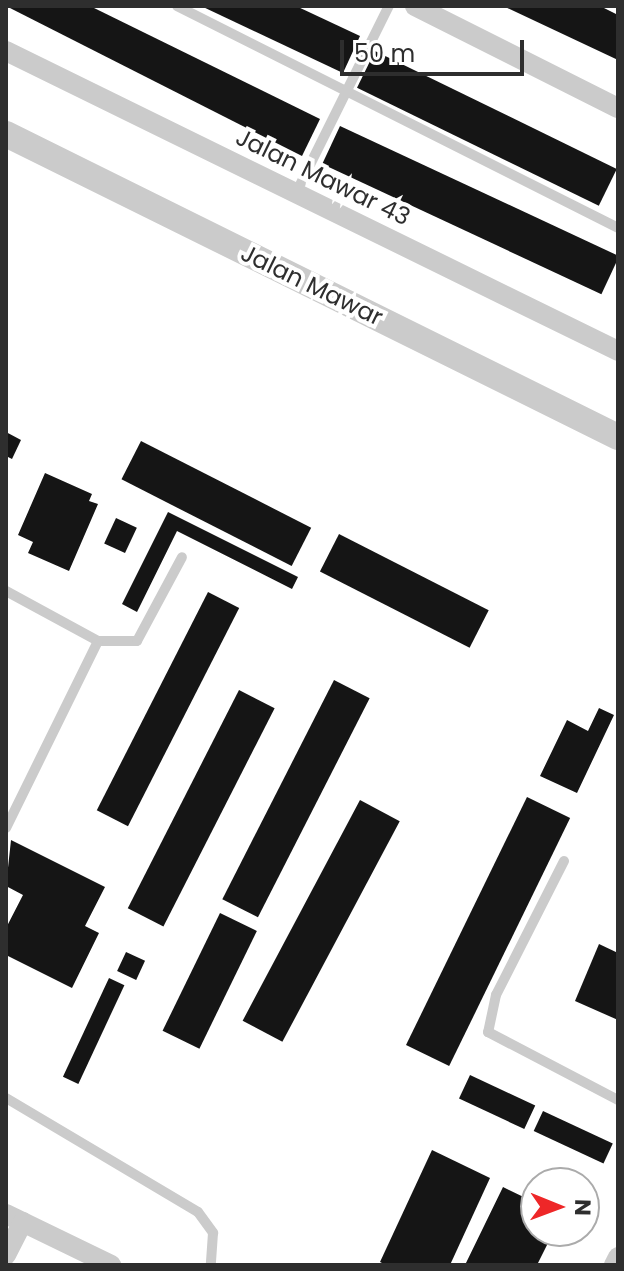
<!DOCTYPE html>
<style>
body{margin:0}
#map{position:relative;width:624px;height:1271px;overflow:hidden;background:#fff;font-family:Poppins,sans-serif}
div>[style]{position:absolute}
.building>*{inset:0;background:#151515;transform-origin:0 0}
.service>*{height:10px;margin:-5px;padding:0 5px;transform-origin:5px;border-radius:5px;background:#cbcbcb}
.minor>*{height:20px;margin:-10px;padding:0 10px;transform-origin:10px;border-radius:10px;background:#cbcbcb}
.tertiary>*{height:26px;margin:-13px;padding:0 13px;transform-origin:13px;border-radius:13px;background:#cbcbcb}
span{translate:-50% -50%;white-space:nowrap;text-align:center;line-height:1.15;-webkit-text-stroke:8px #fff;paint-order:stroke}
.street-label{font-size:24px;color:#2e2e2e}
.frame{position:absolute;inset:0;border:8px solid #2e2e2e;pointer-events:none}
.north{position:absolute;left:520px;top:1167px;width:80px;height:80px;box-sizing:border-box;background:#fff;border:2px solid #ababab;border-radius:50%;rotate:91deg;font-size:22px;font-weight:700;line-height:32px;text-align:center;color:#2e2e2e}
.north::after{content:'';display:block;margin:auto;width:28px;height:36px;background:#ee2728;clip-path:polygon(50% 0,100% 100%,50% 72%,0 100%)}
.scale{position:absolute;left:340px;top:40px;width:184px;height:36px;box-sizing:border-box;border:4px solid #2e2e2e;border-top:0;padding-left:10px;font-size:24px;line-height:28px;white-space:nowrap;color:#2e2e2e;-webkit-text-stroke:6px #fff;paint-order:stroke}
</style>
<div id="map">
<div class="building">
<i style="clip-path:polygon(6px 6px,90px 6px,320px 119px,302px 156px)"></i>
<i style="clip-path:polygon(201px 6px,296px 6px,360px 36px,343px 73px)"></i>
<i style="clip-path:polygon(503px 6px,604px 8px,618px 15px,618px 60px)"></i>
<i style="left:375px;top:51px;width:269px;height:41px;rotate:26deg"></i>
<i style="left:340px;top:126px;width:308px;height:42px;rotate:25deg"></i>
<i style="clip-path:polygon(6px 432px,21px 440px,12px 459px,6px 456px)"></i>
<i style="left:141px;top:441px;width:191px;height:43px;rotate:27deg"></i>
<i style="clip-path:polygon(45px 473px,92px 494px,89px 501px,98px 504px,69px 571px,28px 553px,33px 542px,18px 535px)"></i>
<i style="clip-path:polygon(168px 512px,298px 577px,292px 589px,177px 531px,137px 612px,122px 604px)"></i>
<i style="left:116px;top:518px;width:23px;height:28px;rotate:25deg"></i>
<i style="left:339px;top:534px;width:168px;height:42px;rotate:27deg"></i>
<i style="left:208px;top:592px;width:35px;height:245px;rotate:27deg"></i>
<i style="left:334px;top:680px;width:40px;height:246px;rotate:27deg"></i>
<i style="left:239px;top:690px;width:40px;height:245px;rotate:27deg"></i>
<i style="clip-path:polygon(599px 708px,614px 715px,577px 793px,540px 776px,567px 720px,588px 731px)"></i>
<i style="left:527px;top:797px;width:48px;height:276px;rotate:26deg"></i>
<i style="left:360px;top:800px;width:45px;height:250px;rotate:28deg"></i>
<i style="clip-path:polygon(11px 840px,105px 887px,85px 926px,99px 933px,72px 988px,6px 955px,6px 928px,23px 895px,6px 886px)"></i>
<i style="left:220px;top:913px;width:41px;height:131px;rotate:26deg"></i>
<i style="clip-path:polygon(599px 944px,618px 953px,618px 1020px,575px 1001px)"></i>
<i style="left:126px;top:952px;width:21px;height:21px;rotate:25deg"></i>
<i style="left:109px;top:978px;width:17px;height:109px;rotate:25deg"></i>
<i style="left:470px;top:1075px;width:72px;height:26px;rotate:25deg"></i>
<i style="left:543px;top:1111px;width:77px;height:22px;rotate:25deg"></i>
<i style="clip-path:polygon(432px 1150px,490px 1178px,450px 1265px,386px 1265px,380px 1262px)"></i>
<i style="clip-path:polygon(503px 1187px,536px 1203px,536px 1231px,554px 1231px,537px 1265px,465px 1265px)"></i>
</div>
<div class="service">
<i style="left:177px;top:6px;width:494px;rotate:26.7deg"></i>
<i style="left:296px;top:193px;width:209px;rotate:-63.6deg"></i>
<i style="left:6px;top:591px;width:105px;rotate:28.5deg"></i>
<i style="left:98px;top:641px;width:39px"></i>
<i style="left:137px;top:641px;width:95px;rotate:-61.8deg"></i>
<i style="left:6px;top:828px;width:208px;rotate:-63.8deg"></i>
<i style="left:564px;top:861px;width:150px;rotate:116.9deg"></i>
<i style="left:496px;top:995px;width:38px;rotate:102deg"></i>
<i style="left:488px;top:1032px;width:147px;rotate:27.6deg"></i>
<i style="left:6px;top:1098px;width:223px;rotate:30.7deg"></i>
<i style="left:198px;top:1212px;width:26px;rotate:54deg"></i>
<i style="left:213px;top:1233px;width:32px;rotate:94deg"></i>
</div>
<div class="minor">
<i style="left:415px;top:6px;width:227px;rotate:26.7deg"></i>
<i style="left:6px;top:51px;width:682px;rotate:26.11deg"></i>
<i style="left:6px;top:1214px;width:117px;rotate:25.9deg"></i>
<i style="left:6px;top:1255px;width:37px;rotate:-63deg"></i>
<i style="left:614px;top:1265px;width:9px;rotate:-63deg"></i>
</div>
<div class="tertiary">
<i style="left:6px;top:134px;width:683px;rotate:26.34deg"></i>
</div>
<div class="street-label">
<span style="left:323px;top:177px;rotate:26deg">Jalan Mawar 43</span>
<span style="left:312px;top:285px;rotate:26deg">Jalan Mawar</span>
</div>
<div class="frame"></div>
<div class="north">N</div>
<div class="scale">50 m</div>
</div>
